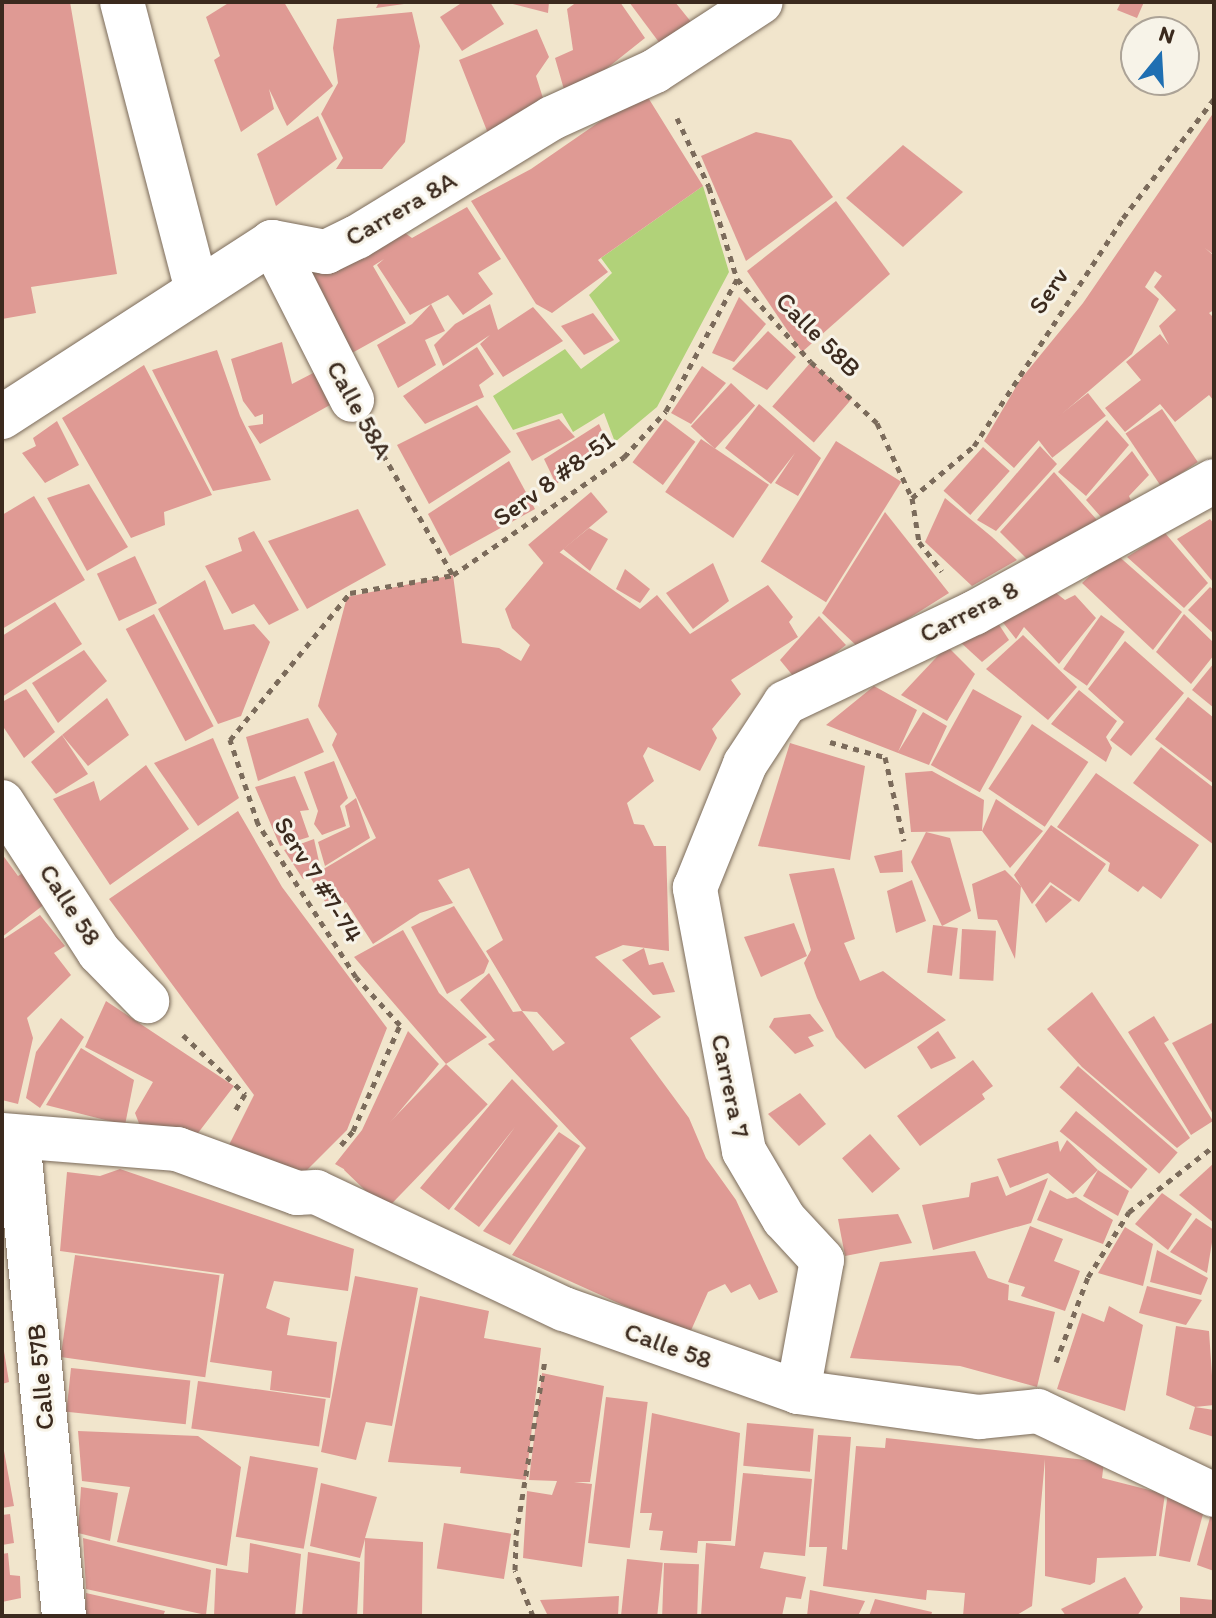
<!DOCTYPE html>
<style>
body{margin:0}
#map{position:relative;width:1216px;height:1618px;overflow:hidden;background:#f1e5cc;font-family:Itim,sans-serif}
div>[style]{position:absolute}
.green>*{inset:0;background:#b1d279}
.building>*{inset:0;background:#df9a94;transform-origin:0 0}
.path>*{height:5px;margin-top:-2.5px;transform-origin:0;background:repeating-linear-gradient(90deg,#7b6b5b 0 6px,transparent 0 12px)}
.roads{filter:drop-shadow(0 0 2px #7b6b5b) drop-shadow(0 0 2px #7b6b5b)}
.minor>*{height:44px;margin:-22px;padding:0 22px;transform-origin:22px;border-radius:22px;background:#fff}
.tertiary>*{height:44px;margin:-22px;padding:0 22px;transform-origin:22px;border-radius:22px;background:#fff}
span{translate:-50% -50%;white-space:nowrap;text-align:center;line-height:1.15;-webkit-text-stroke:6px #f7f3e8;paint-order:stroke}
.street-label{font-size:26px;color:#3b2a1e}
.frame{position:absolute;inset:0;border:4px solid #3b2a1e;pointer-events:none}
.north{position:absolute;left:1120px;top:16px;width:80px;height:80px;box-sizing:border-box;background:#f7f3e8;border:2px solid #aca397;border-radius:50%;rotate:18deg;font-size:22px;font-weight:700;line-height:32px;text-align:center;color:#3b2a1e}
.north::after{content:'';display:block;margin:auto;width:28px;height:36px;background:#1f6fb2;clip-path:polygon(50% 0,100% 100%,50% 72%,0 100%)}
</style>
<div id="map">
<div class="green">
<i style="clip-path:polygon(703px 186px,729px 272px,657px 407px,615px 442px,604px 413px,573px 432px,562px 413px,513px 430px,493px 396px,565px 349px,581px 369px,620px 341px,589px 295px,612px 273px,601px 258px)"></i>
</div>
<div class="building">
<i style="clip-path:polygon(2px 2px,70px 2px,117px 274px,31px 287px,36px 313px,2px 319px)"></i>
<i style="clip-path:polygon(230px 2px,284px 2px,333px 86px,287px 126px,269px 89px,274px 109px,241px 132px,214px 60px,220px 56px,206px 17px)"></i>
<i style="clip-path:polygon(379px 2px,404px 2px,404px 4px,376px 8px)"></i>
<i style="clip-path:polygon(463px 2px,490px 2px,504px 24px,462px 51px,440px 17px)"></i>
<i style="clip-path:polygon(505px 2px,549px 2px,548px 13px)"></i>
<i style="clip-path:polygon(577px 2px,620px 2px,645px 38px,567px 100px,555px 58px,573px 50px,567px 9px)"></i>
<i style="clip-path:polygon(629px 2px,675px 2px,692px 23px,664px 49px)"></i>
<i style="clip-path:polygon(1121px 2px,1144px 2px,1137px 18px,1117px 10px)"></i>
<i style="clip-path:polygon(412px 12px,420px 46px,405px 142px,382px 169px,336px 169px,343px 158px,321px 114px,338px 83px,333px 48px,337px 19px)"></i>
<i style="clip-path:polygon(537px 29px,549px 57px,536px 76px,548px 114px,491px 141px,459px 60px)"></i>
<i style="clip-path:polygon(644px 91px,703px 186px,598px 260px,608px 272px,552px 313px,536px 304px,471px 201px,531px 169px)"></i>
<i style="clip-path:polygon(1214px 112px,1214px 255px,1205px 248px,1214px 256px,1214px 310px,1209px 313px,1214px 318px,1214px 401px,1209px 395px,1175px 422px,1160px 404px,1125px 432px,1105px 408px,1141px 380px,1126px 362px,1160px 334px,1169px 345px,1159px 326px,1176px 310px,1154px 287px,1162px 276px,1155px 271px,1145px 287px,1159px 299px,1132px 354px,1063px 413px,1014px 468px,984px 441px,1020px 380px,1083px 303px)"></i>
<i style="clip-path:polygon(318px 116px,337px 159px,276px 206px,257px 154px)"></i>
<i style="clip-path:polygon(756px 132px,791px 140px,833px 197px,746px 261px,701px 156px)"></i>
<i style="clip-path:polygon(903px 145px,963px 192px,903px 247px,846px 198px)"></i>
<i style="clip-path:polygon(836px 201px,890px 274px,802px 352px,747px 271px)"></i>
<i style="clip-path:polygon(467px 207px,501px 259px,478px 273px,493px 294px,463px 315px,448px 295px,431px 304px,445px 331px,425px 340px,436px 365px,398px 388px,377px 345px,412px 324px,431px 304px,410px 315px,377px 265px,384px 259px,373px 266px,406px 323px,352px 353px,310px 273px,401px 230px,412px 238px)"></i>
<i style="clip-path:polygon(739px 297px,766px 324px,734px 362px,712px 353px)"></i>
<i style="clip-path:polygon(490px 304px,498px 330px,533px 307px,563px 341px,503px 377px,480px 344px,490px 335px,443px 366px,434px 345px,455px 324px)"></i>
<i style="clip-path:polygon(593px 313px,614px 340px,584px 355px,561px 326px)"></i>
<i style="clip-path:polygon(768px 331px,796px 357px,767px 390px,732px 369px)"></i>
<i style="clip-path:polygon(282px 342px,292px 384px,317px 371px,330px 405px,260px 444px,248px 426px,263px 424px,263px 414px,255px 417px,243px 401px,231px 359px)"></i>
<i style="clip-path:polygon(477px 347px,494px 374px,479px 385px,484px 397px,425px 424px,403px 396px)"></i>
<i style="clip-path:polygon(217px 350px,240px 416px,271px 480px,213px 491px,152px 370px)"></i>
<i style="left:811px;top:362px;width:55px;height:59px;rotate:41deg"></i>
<i style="clip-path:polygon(144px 365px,212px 495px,164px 512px,165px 525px,131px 538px,62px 418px)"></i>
<i style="clip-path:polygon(702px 366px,726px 383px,691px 424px,671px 413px)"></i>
<i style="left:731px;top:383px;width:33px;height:59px;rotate:43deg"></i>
<i style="left:1088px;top:393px;width:29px;height:68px;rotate:52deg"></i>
<i style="clip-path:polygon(759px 404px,821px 458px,798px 496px,775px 483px,795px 453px,771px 484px,725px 448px)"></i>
<i style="clip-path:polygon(477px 405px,511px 452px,429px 504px,397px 445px)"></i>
<i style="left:1162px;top:409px;width:64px;height:44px;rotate:56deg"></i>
<i style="clip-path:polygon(559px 419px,575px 437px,532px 461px,516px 433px)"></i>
<i style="left:665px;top:419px;width:38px;height:54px;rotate:37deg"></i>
<i style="clip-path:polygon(1107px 420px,1129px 445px,1086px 496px,1058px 472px)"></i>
<i style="clip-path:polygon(57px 421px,79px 465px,45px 483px,22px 453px,36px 446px,33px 438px)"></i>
<i style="clip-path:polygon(599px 424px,609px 447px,556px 484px,544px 459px)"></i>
<i style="left:701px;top:439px;width:82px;height:64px;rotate:34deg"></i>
<i style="left:836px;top:441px;width:77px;height:142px;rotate:32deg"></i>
<i style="clip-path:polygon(1040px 446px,1057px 464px,996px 531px,977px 520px)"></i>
<i style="left:983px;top:447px;width:36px;height:59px;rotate:42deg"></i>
<i style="clip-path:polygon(1132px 451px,1149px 475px,1129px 496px,1132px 503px,1101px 517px,1086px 500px)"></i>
<i style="clip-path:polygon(509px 461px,535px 509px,450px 556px,428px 514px)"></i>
<i style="clip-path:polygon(1054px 472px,1097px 520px,1031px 563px,1000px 532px)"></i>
<i style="clip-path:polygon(89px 484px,128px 547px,87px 571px,47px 498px)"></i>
<i style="left:591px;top:492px;width:26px;height:82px;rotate:50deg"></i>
<i style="clip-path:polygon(34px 496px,85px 580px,2px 629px,2px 515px)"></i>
<i style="clip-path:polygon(945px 498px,992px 537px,1017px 560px,972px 586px,925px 542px)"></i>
<i style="clip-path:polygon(358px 509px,386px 565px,307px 609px,268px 541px)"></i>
<i style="clip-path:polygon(885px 512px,949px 593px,860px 649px,822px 613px)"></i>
<i style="clip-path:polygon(1210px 519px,1214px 524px,1214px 583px,1177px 539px)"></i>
<i style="clip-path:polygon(589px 528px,608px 539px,590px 571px,563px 549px)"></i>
<i style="clip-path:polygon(254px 531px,299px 610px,269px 625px,254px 604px,232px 614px,205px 566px,242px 551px,238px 538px)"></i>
<i style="clip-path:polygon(1165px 533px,1208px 583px,1184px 608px,1127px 557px)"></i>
<i style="clip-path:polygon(555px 549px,640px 609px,657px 595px,690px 634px,768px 585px,793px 617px,789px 622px,798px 637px,731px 680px,741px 694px,712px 729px,717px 738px,700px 771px,648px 747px,643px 756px,654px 781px,627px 803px,634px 824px,644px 825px,654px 846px,666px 846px,669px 951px,623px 945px,595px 957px,661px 1017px,630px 1038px,689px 1118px,706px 1158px,736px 1200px,778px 1292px,759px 1300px,750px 1284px,731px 1293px,725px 1284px,708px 1292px,689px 1335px,512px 1255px,586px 1148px,488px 1044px,495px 1040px,460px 1000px,489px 973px,513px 1012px,522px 1011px,553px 1051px,565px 1043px,537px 1012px,522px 1011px,486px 951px,503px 940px,469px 868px,438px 880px,453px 903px,420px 913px,373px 944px,346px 902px,330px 910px,310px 877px,376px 838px,332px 745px,337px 734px,318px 706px,347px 597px,453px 575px,462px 643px,499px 648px,521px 661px,530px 645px,512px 628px,505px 609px)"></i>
<i style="clip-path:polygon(1115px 553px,1182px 612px,1153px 650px,1082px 583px)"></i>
<i style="left:135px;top:556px;width:52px;height:42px;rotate:65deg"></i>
<i style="clip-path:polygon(713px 563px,729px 601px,693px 629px,666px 593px)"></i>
<i style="clip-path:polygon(625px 569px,650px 589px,640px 603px,616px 589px)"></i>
<i style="clip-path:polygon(205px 580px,224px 630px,254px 624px,270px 642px,241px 716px,218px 724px,158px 609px)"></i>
<i style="clip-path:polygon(1210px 587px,1214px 590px,1214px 634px,1188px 610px)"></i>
<i style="clip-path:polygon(1051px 589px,1065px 600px,1075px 595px,1096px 618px,1059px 664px,1024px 627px,1016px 639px,1001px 620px)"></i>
<i style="clip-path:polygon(55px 602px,82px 644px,2px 697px,2px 636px)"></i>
<i style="left:154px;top:614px;width:127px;height:32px;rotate:62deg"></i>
<i style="clip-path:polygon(1184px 614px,1214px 643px,1214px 655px,1191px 684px,1156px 652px)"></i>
<i style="left:1101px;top:615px;width:29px;height:66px;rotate:35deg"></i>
<i style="clip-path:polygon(819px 616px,846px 645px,798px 682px,780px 660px)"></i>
<i style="clip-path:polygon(994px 617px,1009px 640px,982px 662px,958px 640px)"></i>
<i style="clip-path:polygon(1023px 635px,1077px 687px,1048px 720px,986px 669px)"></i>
<i style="clip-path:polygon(1125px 641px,1184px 693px,1131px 756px,1110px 740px,1124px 722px,1088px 689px)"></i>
<i style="clip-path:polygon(947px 646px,975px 674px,947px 721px,901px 695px)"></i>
<i style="clip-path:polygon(84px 650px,107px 681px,58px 723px,32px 683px)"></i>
<i style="clip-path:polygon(1214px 663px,1214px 708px,1192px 690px)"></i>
<i style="clip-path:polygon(874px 686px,917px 710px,898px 752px,923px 712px,947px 726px,929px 765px,826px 725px)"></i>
<i style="clip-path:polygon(26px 689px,55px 732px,24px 758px,2px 725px,2px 702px)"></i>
<i style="left:973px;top:689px;width:56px;height:87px;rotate:29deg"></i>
<i style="clip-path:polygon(1079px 690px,1117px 721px,1106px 737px,1112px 748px,1106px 762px,1051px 724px)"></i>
<i style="clip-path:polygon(1188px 697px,1214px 718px,1214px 784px,1155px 739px)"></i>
<i style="clip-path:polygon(107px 698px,129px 735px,88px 766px,62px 735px)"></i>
<i style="clip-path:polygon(308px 718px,324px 752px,258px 781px,246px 737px)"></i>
<i style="left:1032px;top:724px;width:68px;height:78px;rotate:34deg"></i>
<i style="clip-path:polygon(62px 735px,88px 774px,56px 794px,31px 762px)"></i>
<i style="clip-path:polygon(213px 738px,239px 798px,198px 826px,154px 763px)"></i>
<i style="clip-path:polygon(790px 743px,865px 766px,850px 860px,758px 846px)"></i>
<i style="clip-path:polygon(1161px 747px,1214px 788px,1214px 845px,1133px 783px)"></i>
<i style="clip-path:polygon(334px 761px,348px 798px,340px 806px,346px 826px,322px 835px,314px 824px,318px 811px,304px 772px)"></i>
<i style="clip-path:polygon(146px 765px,189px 829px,110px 885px,53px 799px,94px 781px,100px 801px)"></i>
<i style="clip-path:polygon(932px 771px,984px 800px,982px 831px,911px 832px,905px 773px)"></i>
<i style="clip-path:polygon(1096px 773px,1199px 845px,1161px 899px,1143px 886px,1138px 892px,1108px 871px,1110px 863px,1057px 827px)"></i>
<i style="clip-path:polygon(295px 776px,309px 810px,300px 811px,309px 837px,280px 846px,255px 787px)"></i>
<i style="clip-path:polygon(356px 798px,370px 838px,325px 866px,318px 842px,350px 827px,345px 806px)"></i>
<i style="clip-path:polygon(996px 799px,1043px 831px,1010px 868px,982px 831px)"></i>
<i style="clip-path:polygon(238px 811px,282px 887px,387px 1028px,347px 1130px,303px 1174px,229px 1145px,254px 1095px,109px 899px)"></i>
<i style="clip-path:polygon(1051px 825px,1106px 864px,1079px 902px,1050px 882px,1032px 904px,1014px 875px)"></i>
<i style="clip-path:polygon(926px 832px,950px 838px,971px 911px,942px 926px,911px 862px)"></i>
<i style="clip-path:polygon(314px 839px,320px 866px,303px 879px,284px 850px)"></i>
<i style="clip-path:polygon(902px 850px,903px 872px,880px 873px,874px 856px)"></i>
<i style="clip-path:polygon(2px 854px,18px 876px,26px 871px,46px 903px,2px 937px)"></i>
<i style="clip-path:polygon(834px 868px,855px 939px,844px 943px,860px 981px,883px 971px,946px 1020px,865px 1069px,836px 1037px,817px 998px,804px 963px,811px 950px,789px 874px)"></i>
<i style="clip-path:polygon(1005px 870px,1021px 886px,1015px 959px,997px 920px,978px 919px,972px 884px)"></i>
<i style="clip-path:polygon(912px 880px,926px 921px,896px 933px,887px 891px)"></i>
<i style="clip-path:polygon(1051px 885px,1072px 900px,1046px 923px,1035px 905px)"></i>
<i style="clip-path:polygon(454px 906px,489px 961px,484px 973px,447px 994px,411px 927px)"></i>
<i style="clip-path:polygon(40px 915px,65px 946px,54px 953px,71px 975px,27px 1018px,33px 1038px,18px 1104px,2px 1100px,2px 940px)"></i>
<i style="clip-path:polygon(794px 923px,807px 956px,761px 977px,744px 937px)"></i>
<i style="left:933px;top:925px;width:25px;height:48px;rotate:7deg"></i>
<i style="left:962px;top:929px;width:34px;height:50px;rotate:3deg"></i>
<i style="clip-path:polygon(403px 930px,439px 993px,487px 1037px,446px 1064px,354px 957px)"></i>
<i style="clip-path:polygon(644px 948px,649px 965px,663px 962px,675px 992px,653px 995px,622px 960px)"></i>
<i style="clip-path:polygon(1092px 992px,1190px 1138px,1177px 1148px,1082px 1067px,1047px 1029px)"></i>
<i style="clip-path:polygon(106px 1001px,234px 1086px,198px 1133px,140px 1126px,135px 1113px,153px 1082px,85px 1047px)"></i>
<i style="clip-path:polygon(810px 1014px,824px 1031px,808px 1037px,814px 1046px,795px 1054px,769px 1027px,774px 1018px)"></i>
<i style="clip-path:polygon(1154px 1016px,1169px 1040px,1164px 1043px,1213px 1121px,1191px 1135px,1128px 1032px)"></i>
<i style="clip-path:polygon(61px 1018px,84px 1037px,40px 1108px,26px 1098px,36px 1052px)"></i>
<i style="clip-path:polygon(1214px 1022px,1214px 1116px,1172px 1043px)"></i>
<i style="clip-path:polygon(408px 1031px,439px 1064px,349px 1172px,335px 1164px,362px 1130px)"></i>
<i style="clip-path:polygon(938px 1031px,956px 1058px,931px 1069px,917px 1047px)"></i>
<i style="clip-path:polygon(81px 1048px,134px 1080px,125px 1125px,46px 1105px)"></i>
<i style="clip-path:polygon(973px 1060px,993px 1086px,982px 1094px,985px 1099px,920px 1146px,897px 1116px)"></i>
<i style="left:446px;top:1064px;width:58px;height:147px;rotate:44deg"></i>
<i style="left:1078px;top:1066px;width:132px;height:28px;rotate:41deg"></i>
<i style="clip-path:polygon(512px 1079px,558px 1126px,479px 1227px,454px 1209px,515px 1127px,449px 1210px,420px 1188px)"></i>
<i style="clip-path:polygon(800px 1093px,826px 1124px,799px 1146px,768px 1114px)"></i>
<i style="left:1076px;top:1111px;width:92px;height:26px;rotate:39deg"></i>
<i style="clip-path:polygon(559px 1132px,580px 1146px,510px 1245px,483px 1231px)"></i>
<i style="left:870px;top:1134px;width:46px;height:37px;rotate:49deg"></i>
<i style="clip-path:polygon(1067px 1140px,1098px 1170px,1073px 1194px,1048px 1173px,1010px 1188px,997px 1159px,1058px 1141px,1060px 1152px)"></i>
<i style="clip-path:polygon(1214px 1163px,1214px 1223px,1179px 1195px)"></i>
<i style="clip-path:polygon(120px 1169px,354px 1249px,348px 1291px,274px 1281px,266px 1308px,290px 1318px,287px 1335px,337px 1342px,330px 1398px,270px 1390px,272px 1371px,210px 1362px,224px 1274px,60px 1251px,67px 1172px,100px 1176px)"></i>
<i style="clip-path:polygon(1098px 1170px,1129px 1191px,1118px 1216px,1083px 1196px)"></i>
<i style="clip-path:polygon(998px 1176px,1006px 1196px,1048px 1178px,1031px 1223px,933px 1250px,922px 1205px,969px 1197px,971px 1183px)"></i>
<i style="clip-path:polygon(1050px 1190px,1067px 1199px,1076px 1197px,1113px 1220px,1103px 1244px,1037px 1220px)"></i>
<i style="clip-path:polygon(1162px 1193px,1192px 1214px,1168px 1250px,1135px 1224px)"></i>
<i style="clip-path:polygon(898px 1214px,912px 1243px,845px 1256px,838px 1219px)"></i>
<i style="clip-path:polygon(1196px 1218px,1214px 1230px,1207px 1273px,1170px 1252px)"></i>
<i style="clip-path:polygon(1030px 1226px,1063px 1239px,1054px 1261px,1080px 1271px,1065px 1311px,1021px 1296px,1025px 1287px,1008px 1282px)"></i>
<i style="clip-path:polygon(1125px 1227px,1153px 1244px,1143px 1286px,1098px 1273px)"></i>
<i style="clip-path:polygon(1157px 1250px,1208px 1278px,1201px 1295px,1150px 1282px)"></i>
<i style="clip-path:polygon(975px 1251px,988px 1278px,1009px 1285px,1008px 1300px,1055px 1312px,1037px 1387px,960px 1366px,850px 1358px,880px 1262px)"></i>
<i style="left:75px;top:1255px;width:146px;height:103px;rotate:8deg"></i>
<i style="clip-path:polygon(355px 1276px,418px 1288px,392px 1426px,366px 1422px,356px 1460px,321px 1452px)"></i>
<i style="clip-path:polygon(1147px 1286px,1202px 1300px,1186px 1325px,1139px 1313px)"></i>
<i style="clip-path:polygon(420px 1296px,489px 1311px,484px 1338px,541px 1348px,526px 1480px,460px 1473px,461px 1467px,388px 1462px)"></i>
<i style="clip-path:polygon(1109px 1306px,1143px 1325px,1125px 1411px,1057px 1389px,1082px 1313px,1104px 1322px)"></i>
<i style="clip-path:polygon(1176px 1326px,1209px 1331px,1214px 1405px,1195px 1407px,1214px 1410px,1214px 1437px,1189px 1429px,1195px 1407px,1166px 1395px)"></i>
<i style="clip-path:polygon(2px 1339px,9px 1382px,2px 1384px)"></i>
<i style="left:71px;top:1368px;width:120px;height:44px;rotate:6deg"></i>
<i style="clip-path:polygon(542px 1373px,604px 1386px,590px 1482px,574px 1482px,592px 1484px,582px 1567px,523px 1558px,527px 1491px,552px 1495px,557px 1481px,529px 1480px)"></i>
<i style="left:198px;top:1381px;width:129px;height:48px;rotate:8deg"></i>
<i style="left:606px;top:1397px;width:42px;height:147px;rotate:7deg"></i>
<i style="clip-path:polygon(652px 1413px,740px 1433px,731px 1541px,698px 1541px,697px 1553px,660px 1550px,663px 1531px,649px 1530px,652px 1513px,640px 1513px)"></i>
<i style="left:747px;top:1423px;width:67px;height:43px;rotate:5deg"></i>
<i style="clip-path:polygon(78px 1431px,198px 1436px,241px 1467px,227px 1566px,117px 1542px,130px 1487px,82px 1481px)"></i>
<i style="clip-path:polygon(818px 1435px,851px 1437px,842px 1549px,847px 1550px,856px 1446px,885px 1448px,886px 1438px,1104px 1462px,1102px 1478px,1165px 1494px,1156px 1556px,1097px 1558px,1095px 1582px,1090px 1585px,1045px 1576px,1045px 1459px,1032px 1606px,1015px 1616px,963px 1616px,965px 1593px,927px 1590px,926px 1600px,823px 1586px,827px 1547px,809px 1547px)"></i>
<i style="clip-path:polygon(4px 1451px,14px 1506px,2px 1508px,2px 1452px)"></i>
<i style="left:250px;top:1456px;width:69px;height:82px;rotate:10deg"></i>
<i style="clip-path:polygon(743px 1473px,812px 1479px,805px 1556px,764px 1552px,760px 1568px,806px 1577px,801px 1599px,786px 1597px,782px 1616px,701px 1616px,706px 1543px,735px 1546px)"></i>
<i style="clip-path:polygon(321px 1483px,377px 1497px,365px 1538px,423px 1542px,422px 1616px,363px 1616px,365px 1539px,360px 1558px,310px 1546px)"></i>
<i style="clip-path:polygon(81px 1487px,118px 1493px,110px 1541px,78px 1533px)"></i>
<i style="clip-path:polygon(1168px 1493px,1206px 1503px,1190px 1562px,1159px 1556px)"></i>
<i style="clip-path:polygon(1214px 1503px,1214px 1571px,1197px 1565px)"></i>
<i style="clip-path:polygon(10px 1514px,14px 1543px,2px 1545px,2px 1515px)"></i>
<i style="left:444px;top:1523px;width:68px;height:46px;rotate:9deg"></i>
<i style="clip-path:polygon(83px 1538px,211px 1570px,206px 1615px,86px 1589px)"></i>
<i style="clip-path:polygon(250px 1543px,301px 1554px,295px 1616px,214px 1616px,216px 1568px,248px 1573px)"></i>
<i style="clip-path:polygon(308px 1552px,360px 1562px,357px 1616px,302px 1616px)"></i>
<i style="clip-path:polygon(8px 1553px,10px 1575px,20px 1576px,21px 1598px,2px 1602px,2px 1554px)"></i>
<i style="left:627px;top:1559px;width:36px;height:57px;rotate:6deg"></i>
<i style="left:664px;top:1563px;width:35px;height:53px;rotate:2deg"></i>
<i style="clip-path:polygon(1125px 1577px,1143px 1607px,1137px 1616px,1066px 1616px,1061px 1609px)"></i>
<i style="clip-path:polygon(810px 1590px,865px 1601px,858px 1616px,807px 1616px)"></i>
<i style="clip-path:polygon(86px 1593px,165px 1611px,163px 1616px,85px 1616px)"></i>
<i style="clip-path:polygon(619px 1596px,618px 1616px,548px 1616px,540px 1600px)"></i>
<i style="clip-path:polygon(1180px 1597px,1214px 1600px,1214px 1616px,1180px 1616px)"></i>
<i style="clip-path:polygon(875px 1599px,932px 1612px,931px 1616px,869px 1616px)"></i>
</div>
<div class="path">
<i style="left:677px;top:118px;width:76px;rotate:65.1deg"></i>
<i style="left:709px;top:187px;width:96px;rotate:73.1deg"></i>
<i style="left:737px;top:279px;width:111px;rotate:48.3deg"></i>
<i style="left:811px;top:362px;width:90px;rotate:42.7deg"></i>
<i style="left:877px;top:423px;width:83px;rotate:65deg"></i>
<i style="left:912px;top:498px;width:45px;rotate:81deg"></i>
<i style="left:919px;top:542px;width:37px;rotate:52deg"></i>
<i style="left:377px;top:444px;width:151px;rotate:59.9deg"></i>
<i style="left:912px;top:498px;width:81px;rotate:-40deg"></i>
<i style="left:974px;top:446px;width:272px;rotate:-56.8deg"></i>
<i style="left:1123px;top:218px;width:150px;rotate:-52.6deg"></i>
<i style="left:830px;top:742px;width:57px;rotate:15.3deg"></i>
<i style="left:885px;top:757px;width:86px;rotate:77.3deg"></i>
<i style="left:183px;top:1035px;width:86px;rotate:43.6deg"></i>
<i style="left:245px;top:1094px;width:23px;rotate:121deg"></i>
<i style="left:341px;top:1145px;width:18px;rotate:-49deg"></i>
<i style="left:353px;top:1131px;width:116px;rotate:-66.1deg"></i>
<i style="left:400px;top:1025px;width:65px;rotate:-132.5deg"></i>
<i style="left:356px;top:977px;width:182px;rotate:-122.6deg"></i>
<i style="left:258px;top:824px;width:89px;rotate:-108.4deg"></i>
<i style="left:230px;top:740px;width:190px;rotate:-50.8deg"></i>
<i style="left:350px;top:593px;width:105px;rotate:-9.9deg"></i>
<i style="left:453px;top:575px;width:208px;rotate:-34.6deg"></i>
<i style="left:624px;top:457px;width:62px;rotate:-47.6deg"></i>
<i style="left:666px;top:411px;width:150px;rotate:-61.7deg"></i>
<i style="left:1056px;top:1362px;width:91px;rotate:-69.4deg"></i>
<i style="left:1088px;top:1277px;width:77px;rotate:-57.8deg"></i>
<i style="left:1129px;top:1212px;width:108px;rotate:-37.8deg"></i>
<i style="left:533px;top:1616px;width:49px;rotate:-111.4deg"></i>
<i style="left:515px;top:1570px;width:35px;rotate:-88deg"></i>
<i style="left:516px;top:1535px;width:178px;rotate:-80.6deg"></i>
</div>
<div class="roads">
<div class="minor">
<i style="left:122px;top:2px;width:297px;rotate:75.4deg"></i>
<i style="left:272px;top:242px;width:177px;rotate:63.1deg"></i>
<i style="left:2px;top:417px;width:322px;rotate:-32.9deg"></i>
<i style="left:272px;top:242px;width:55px;rotate:10.5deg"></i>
<i style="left:326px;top:252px;width:34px;rotate:-26deg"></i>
<i style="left:357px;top:237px;width:228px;rotate:-31.4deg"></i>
<i style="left:552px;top:118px;width:113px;rotate:-24.5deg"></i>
<i style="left:655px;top:71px;width:126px;rotate:-33.1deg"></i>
<i style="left:2px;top:802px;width:179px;rotate:57.1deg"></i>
<i style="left:99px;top:952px;width:69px;rotate:45.6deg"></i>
<i style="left:18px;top:1138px;width:480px;rotate:84.5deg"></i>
<i style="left:798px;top:1392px;width:183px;rotate:7.9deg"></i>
<i style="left:979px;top:1417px;width:59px;rotate:-5.8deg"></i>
<i style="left:1038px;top:1411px;width:195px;rotate:25.5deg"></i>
</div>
<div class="tertiary">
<i style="left:2px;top:1135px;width:176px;rotate:4.6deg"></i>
<i style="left:177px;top:1149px;width:128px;rotate:20.1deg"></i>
<i style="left:297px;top:1193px;width:19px;rotate:-3deg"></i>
<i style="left:316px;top:1192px;width:274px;rotate:25.3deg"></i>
<i style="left:564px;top:1309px;width:248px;rotate:19.5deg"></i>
<i style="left:798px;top:1392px;width:134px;rotate:-79.7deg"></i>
<i style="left:822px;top:1260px;width:56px;rotate:-132.8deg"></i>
<i style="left:784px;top:1219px;width:79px;rotate:-120.5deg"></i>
<i style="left:744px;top:1151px;width:268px;rotate:-100.6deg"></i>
<i style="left:695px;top:888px;width:134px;rotate:-68deg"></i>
<i style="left:745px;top:764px;width:73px;rotate:-56.7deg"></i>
<i style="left:785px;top:703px;width:209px;rotate:-25.5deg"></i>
<i style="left:974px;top:613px;width:274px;rotate:-28.8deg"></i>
</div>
</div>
<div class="street-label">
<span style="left:401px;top:209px;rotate:-30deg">Carrera 8A</span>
<span style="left:1049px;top:291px;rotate:-56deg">Serv</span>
<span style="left:818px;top:335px;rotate:45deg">Calle 58B</span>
<span style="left:359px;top:410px;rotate:61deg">Calle 58A</span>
<span style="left:554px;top:479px;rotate:-36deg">Serv 8 #8-51</span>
<span style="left:969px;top:612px;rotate:-27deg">Carrera 8</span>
<span style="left:318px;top:880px;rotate:58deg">Serv 7 #7-74</span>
<span style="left:70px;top:905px;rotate:57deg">Calle 58</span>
<span style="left:730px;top:1086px;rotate:78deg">Carrera 7</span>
<span style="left:668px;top:1346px;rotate:20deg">Calle 58</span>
<span style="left:41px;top:1377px;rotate:-95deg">Calle 57B</span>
</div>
<div class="frame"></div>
<div class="north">N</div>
</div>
